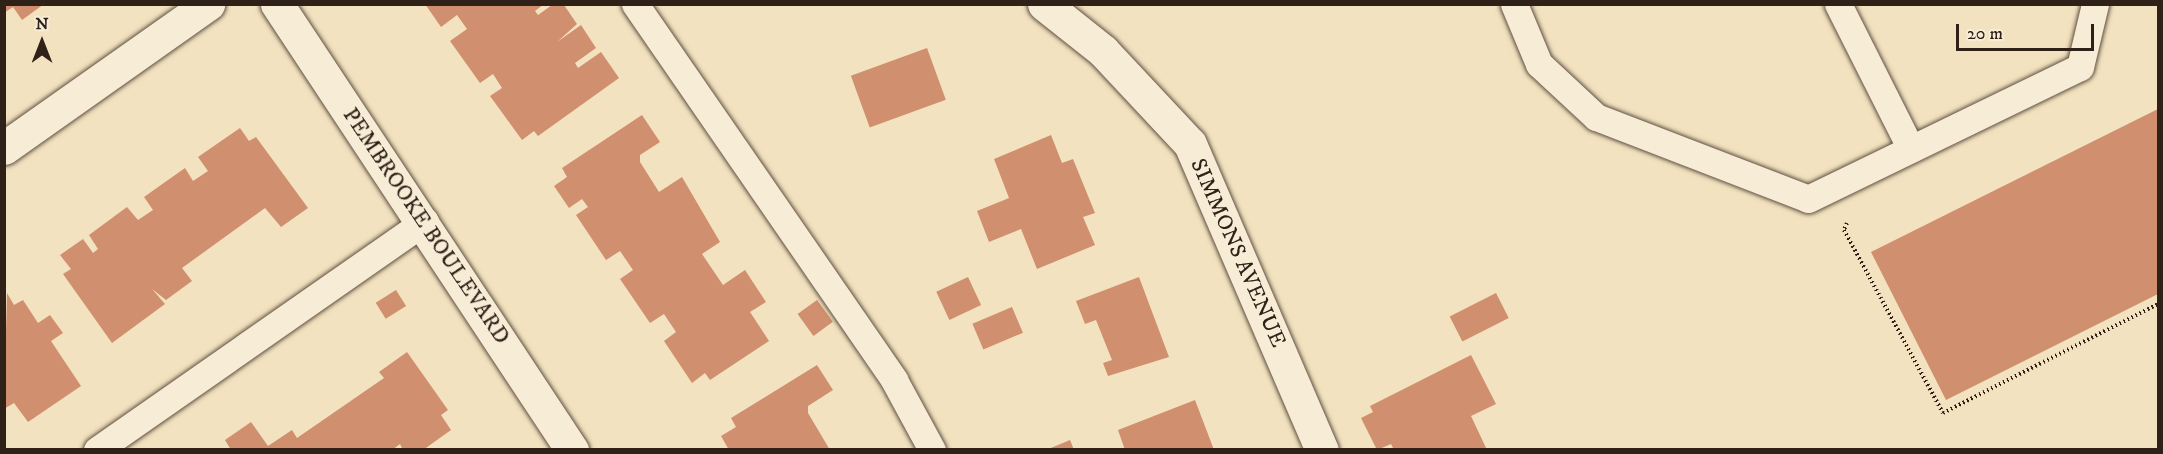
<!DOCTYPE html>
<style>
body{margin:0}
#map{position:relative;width:2163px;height:454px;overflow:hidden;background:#f2e2bf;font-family:"IM FELL DW Pica",serif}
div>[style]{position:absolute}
.building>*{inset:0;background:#d08f6e;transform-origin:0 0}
.path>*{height:4px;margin-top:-2px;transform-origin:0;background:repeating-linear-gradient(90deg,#2f2018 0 1.5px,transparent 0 4.5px)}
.roads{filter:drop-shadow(0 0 2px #605042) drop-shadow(0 0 2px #605042)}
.lane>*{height:27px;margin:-13.5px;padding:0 13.5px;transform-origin:13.5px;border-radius:13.5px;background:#f7ecd5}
.street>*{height:33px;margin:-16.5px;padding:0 16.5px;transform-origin:16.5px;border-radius:16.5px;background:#f7ecd5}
span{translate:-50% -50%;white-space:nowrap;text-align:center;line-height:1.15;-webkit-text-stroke:6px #f7ecd5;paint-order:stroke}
.street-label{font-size:22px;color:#2f2018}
.frame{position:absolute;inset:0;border:6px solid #2f2018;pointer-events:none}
.north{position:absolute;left:12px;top:12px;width:60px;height:60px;-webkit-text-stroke:4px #f7ecd5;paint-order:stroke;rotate:0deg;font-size:16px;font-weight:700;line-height:24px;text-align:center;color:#2f2018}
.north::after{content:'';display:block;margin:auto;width:21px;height:27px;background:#2f2018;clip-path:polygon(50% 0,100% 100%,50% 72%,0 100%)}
.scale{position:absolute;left:1956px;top:24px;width:138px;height:27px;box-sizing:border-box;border:3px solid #2f2018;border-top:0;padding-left:8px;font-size:18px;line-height:21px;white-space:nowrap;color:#2f2018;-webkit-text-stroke:4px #f7ecd5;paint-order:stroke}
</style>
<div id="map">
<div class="building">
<i style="clip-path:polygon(4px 4px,44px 4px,22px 20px,13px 7px,4px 13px)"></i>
<i style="clip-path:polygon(425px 4px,544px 4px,535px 11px,538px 15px,552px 5px,564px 5px,577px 24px,557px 42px,581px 25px,596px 48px,575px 63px,578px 68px,601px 52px,619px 78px,538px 136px,534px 131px,522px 140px,490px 96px,502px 88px,493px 74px,480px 83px,450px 41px,467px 29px,457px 15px,441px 27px)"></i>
<i style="left:927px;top:48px;width:55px;height:81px;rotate:70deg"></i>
<i style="clip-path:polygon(2158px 109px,2158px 294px,1946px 400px,1871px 252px)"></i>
<i style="clip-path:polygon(642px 115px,660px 142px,640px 155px,640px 162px,659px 192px,682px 177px,720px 242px,702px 254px,723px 285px,745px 270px,766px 302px,750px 312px,769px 341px,710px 380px,705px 373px,692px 383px,664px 341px,676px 332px,664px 314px,650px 323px,620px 279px,633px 270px,620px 251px,606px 260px,576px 215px,588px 207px,582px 199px,569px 208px,554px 186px,567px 177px,562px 168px)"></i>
<i style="clip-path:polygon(240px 128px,249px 141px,256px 137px,308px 208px,281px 227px,265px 208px,182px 268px,192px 281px,166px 300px,152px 289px,165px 304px,112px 343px,63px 274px,71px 269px,60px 255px,83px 239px,93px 253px,98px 249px,89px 235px,127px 207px,138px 220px,153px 210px,144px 197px,185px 168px,193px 181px,208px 171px,198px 157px)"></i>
<i style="clip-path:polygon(1051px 135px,1062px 163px,1073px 159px,1095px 213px,1083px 217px,1095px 245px,1037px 269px,1021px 229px,989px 242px,977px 211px,1009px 198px,994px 159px)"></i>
<i style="left:968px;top:277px;width:31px;height:35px;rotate:65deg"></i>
<i style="clip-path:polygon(1139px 277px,1169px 357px,1108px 376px,1103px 363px,1112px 360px,1096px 320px,1085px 324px,1076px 301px)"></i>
<i style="left:396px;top:290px;width:19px;height:24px;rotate:58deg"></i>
<i style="clip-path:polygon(7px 293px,14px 305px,23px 300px,38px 323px,50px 315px,63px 333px,51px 341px,81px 386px,28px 422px,14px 403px,4px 409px)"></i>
<i style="left:1496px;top:293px;width:28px;height:52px;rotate:63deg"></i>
<i style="left:817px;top:300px;width:27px;height:24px;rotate:54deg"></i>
<i style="left:1012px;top:307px;width:28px;height:43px;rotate:67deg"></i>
<i style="clip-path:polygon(407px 352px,448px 410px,441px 415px,451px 430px,423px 450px,403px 450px,400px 444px,392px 450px,231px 450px,225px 440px,251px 422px,268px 446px,292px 430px,297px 438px,384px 378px,379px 372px)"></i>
<i style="clip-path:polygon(1471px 355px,1496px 404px,1471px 416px,1487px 450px,1394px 450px,1391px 444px,1377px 450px,1361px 418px,1373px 412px,1370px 406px)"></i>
<i style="clip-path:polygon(817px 365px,833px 390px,808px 406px,808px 413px,830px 450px,729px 450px,721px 436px,736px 427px,731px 418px)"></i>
<i style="clip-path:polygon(1195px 400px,1214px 450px,1125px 450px,1118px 430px)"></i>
<i style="clip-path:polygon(1070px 440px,1074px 450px,1046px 450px)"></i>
</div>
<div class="path">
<i style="left:1847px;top:223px;width:8px;rotate:113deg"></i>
<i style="left:1844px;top:230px;width:208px;rotate:61.6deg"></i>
<i style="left:1943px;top:413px;width:241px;rotate:-26.9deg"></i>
</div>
<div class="roads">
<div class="lane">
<i style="left:635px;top:4px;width:457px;rotate:55.4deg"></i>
<i style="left:894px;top:380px;width:80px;rotate:61.5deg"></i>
<i style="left:1514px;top:4px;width:65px;rotate:67.4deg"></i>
<i style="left:1539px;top:64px;width:78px;rotate:42.9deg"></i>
<i style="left:1596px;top:117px;width:227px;rotate:21.1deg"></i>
<i style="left:1808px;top:199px;width:302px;rotate:-25.9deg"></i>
<i style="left:2080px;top:67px;width:65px;rotate:-76.6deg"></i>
<i style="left:1838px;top:4px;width:162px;rotate:63.3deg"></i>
<i style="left:97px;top:450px;width:400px;rotate:-34.9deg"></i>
</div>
<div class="street">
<i style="left:277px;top:4px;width:535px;rotate:56.52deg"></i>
<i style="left:1044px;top:4px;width:75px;rotate:38.5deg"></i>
<i style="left:1103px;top:51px;width:127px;rotate:46.9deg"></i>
<i style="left:1190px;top:144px;width:333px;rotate:66.7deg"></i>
<i style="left:4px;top:148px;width:250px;rotate:-35.2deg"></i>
</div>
</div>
<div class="street-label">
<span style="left:426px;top:226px;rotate:56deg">PEMBROOKE BOULEVARD</span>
<span style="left:1238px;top:253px;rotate:66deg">SIMMONS AVENUE</span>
</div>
<div class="frame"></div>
<div class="north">N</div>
<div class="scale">20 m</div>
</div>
